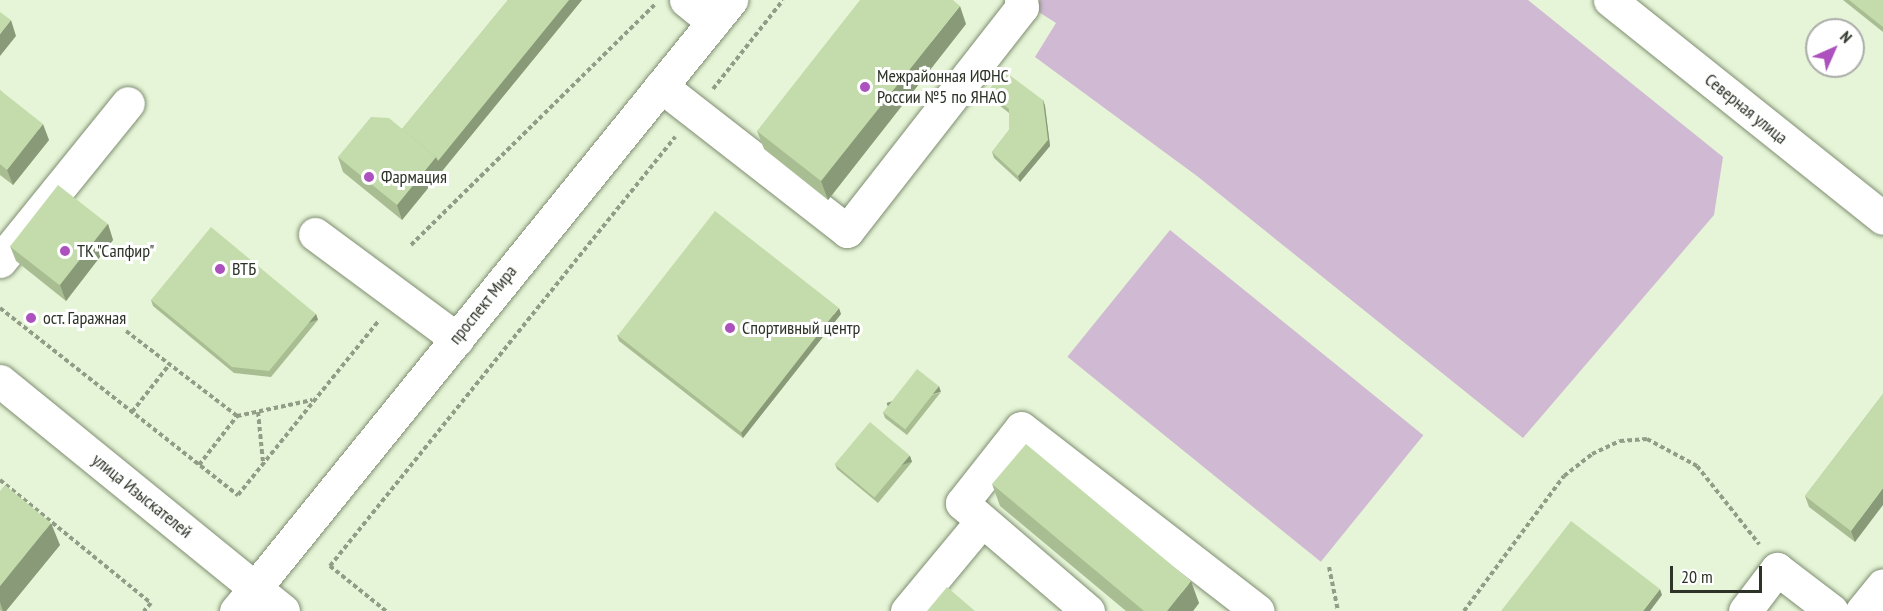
<!DOCTYPE html>
<meta charset="utf-8">
<style>
body{margin:0}
#map{position:relative;width:1883px;height:611px;overflow:hidden;background:#e6f5d7;font-family:"PT Sans Narrow",sans-serif}
div>[style]{position:absolute}
.green>*{inset:0;background:#d0b9d3;transform-origin:0 0}
.path>*{height:4px;margin-top:-2px;transform-origin:0;background:repeating-linear-gradient(90deg,#929d87 0 4.5px,transparent 0 7.5px)}
.roads{filter:drop-shadow(0 0 2px #7f8d71) drop-shadow(0 0 2px #7f8d71)}
.minor>*{height:33px;margin:-16.5px;padding:0 16.5px;transform-origin:16.5px;border-radius:16.5px;background:#fff}
.major>*{height:33px;margin:-16.5px;padding:0 16.5px;transform-origin:16.5px;border-radius:16.5px;background:#fff}
.wall>*{inset:0;background:#a9bd93}
.shaded-wall>*{inset:0;background:#899a78;transform-origin:0 0}
.building>*{inset:0;background:#c4dcab;transform-origin:0 0}
.dots>*{width:16px;height:16px;translate:-50% -50%;box-sizing:border-box;border:3px solid #fff;border-radius:50%}
span{translate:-50% -50%;white-space:nowrap;text-align:center;line-height:1.15;-webkit-text-stroke:6px #fff;paint-order:stroke}
.poi-label{font-size:18px;color:#2d3327}
.left{translate:0 -50%;text-align:left}
.street-label{font-size:18px;color:#2d3327}
.north{position:absolute;left:1805px;top:18px;width:60px;height:60px;box-sizing:border-box;background:#fff;border:2px solid #abada9;border-radius:50%;rotate:45deg;font-size:16px;font-weight:700;line-height:24px;text-align:center;color:#2d3327}
.north::after{content:'';display:block;margin:auto;width:21px;height:27px;background:#ac51bd;clip-path:polygon(50% 0,100% 100%,50% 72%,0 100%)}
.scale{position:absolute;left:1670px;top:566px;width:92px;height:27px;box-sizing:border-box;border:3px solid #2d3327;border-top:0;padding-left:8px;font-size:18px;line-height:21px;white-space:nowrap;color:#2d3327;-webkit-text-stroke:4px #fff;paint-order:stroke}
</style>
<div id="map">
<div class="green">
<i style="clip-path:polygon(1040px 0,1528px 0,1723px 157px,1714px 215px,1523px 438px,1197px 176px,1035px 57px,1056px 23px,1034px 9px)"></i>
<i style="left:1170px;top:230px;width:326px;height:163px;rotate:39deg"></i>
</div>
<div class="path">
<i style="left:713px;top:89px;width:113px;rotate:-51.8deg"></i>
<i style="left:411px;top:245px;width:342px;rotate:-44.6deg"></i>
<i style="left:0;top:308px;width:303px;rotate:38.2deg"></i>
<i style="left:238px;top:495px;width:225px;rotate:-51.1deg"></i>
<i style="left:126px;top:331px;width:140px;rotate:37.4deg"></i>
<i style="left:237px;top:416px;width:77px;rotate:-12deg"></i>
<i style="left:132px;top:412px;width:60px;rotate:-51.8deg"></i>
<i style="left:258px;top:412px;width:50px;rotate:84.3deg"></i>
<i style="left:199px;top:465px;width:62px;rotate:-52.2deg"></i>
<i style="left:0;top:480px;width:195px;rotate:39.2deg"></i>
<i style="left:151px;top:603px;width:11px;rotate:131deg"></i>
<i style="left:1329px;top:567px;width:45px;rotate:78.4deg"></i>
<i style="left:386px;top:611px;width:72px;rotate:-141.2deg"></i>
<i style="left:330px;top:566px;width:551px;rotate:-51.19deg"></i>
<i style="left:1464px;top:611px;width:168px;rotate:-53.5deg"></i>
<i style="left:1564px;top:476px;width:36px;rotate:-38deg"></i>
<i style="left:1592px;top:454px;width:31px;rotate:-25deg"></i>
<i style="left:1620px;top:441px;width:27px;rotate:-4deg"></i>
<i style="left:1647px;top:439px;width:57px;rotate:28.4deg"></i>
<i style="left:1697px;top:466px;width:100px;rotate:51.5deg"></i>
</div>
<div class="roads">
<div class="minor">
<i style="left:686px;top:0;width:35px;rotate:39deg"></i>
<i style="left:1610px;top:0;width:349px;rotate:38.6deg"></i>
<i style="left:661px;top:86px;width:236px;rotate:37.9deg"></i>
<i style="left:847px;top:231px;width:284px;rotate:-52deg"></i>
<i style="left:1022px;top:7px;width:7px;rotate:-98deg"></i>
<i style="left:315px;top:234px;width:177px;rotate:36.5deg"></i>
<i style="left:0;top:261px;width:203px;rotate:-51deg"></i>
<i style="left:0;top:381px;width:328px;rotate:39.1deg"></i>
<i style="left:255px;top:588px;width:757px;rotate:-51.01deg"></i>
<i style="left:907px;top:611px;width:116px;rotate:-50.3deg"></i>
<i style="left:1088px;top:611px;width:166px;rotate:-139.4deg"></i>
<i style="left:962px;top:503px;width:95px;rotate:-51.8deg"></i>
<i style="left:1021px;top:428px;width:299px;rotate:37.7deg"></i>
<i style="left:1745px;top:611px;width:53px;rotate:-52.7deg"></i>
<i style="left:1777px;top:569px;width:69px;rotate:37.4deg"></i>
<i style="left:1862px;top:611px;width:33px;rotate:-51deg"></i>
</div>
<div class="major">
<i style="left:236px;top:611px;width:30px;rotate:-50deg"></i>
<i style="left:255px;top:588px;width:36px;rotate:39deg"></i>
</div>
</div>
<div class="wall">
<i style="clip-path:polygon(508px 0,582px 0,402px 220px,343px 172px,338px 157px,402px 129px)"></i>
<i style="clip-path:polygon(1843px 0,1883px 0,1883px 32px)"></i>
<i style="clip-path:polygon(966px 24px,828px 200px,764px 149px,757px 131px)"></i>
<i style="clip-path:polygon(0 90px,49px 140px,13px 185px,0 175px)"></i>
<i style="clip-path:polygon(987px 92px,1043px 100px,1045px 106px,1050px 146px,1020px 182px,994px 158px,992px 152px,1009px 130px,1009px 113px,990px 98px)"></i>
<i style="clip-path:polygon(108px 224px,113px 240px,66px 301px,16px 261px,10px 246px)"></i>
<i style="clip-path:polygon(151px 300px,316px 314px,318px 320px,271px 377px,234px 373px,153px 306px)"></i>
<i style="clip-path:polygon(841px 314px,743px 438px,619px 341px,617px 335px)"></i>
<i style="clip-path:polygon(941px 392px,907px 435px,885px 418px,883px 412px)"></i>
<i style="clip-path:polygon(1883px 394px,1855px 542px,1809px 507px,1805px 496px)"></i>
<i style="clip-path:polygon(910px 456px,912px 462px,878px 503px,837px 469px,835px 464px)"></i>
<i style="clip-path:polygon(992px 484px,1199px 603px,1193px 611px,1126px 611px,1000px 506px)"></i>
<i style="clip-path:polygon(0 491px,60px 545px,6px 611px,1px 611px,0 610px)"></i>
</div>
<div class="shaded-wall">
<i style="clip-path:polygon(569px 0,582px 0,402px 220px,397px 205px,436px 157px)"></i>
<i style="clip-path:polygon(960px 6px,966px 24px,828px 200px,821px 181px)"></i>
<i style="clip-path:polygon(11px 20px,16px 36px,0 56px,0 34px)"></i>
<i style="clip-path:polygon(1043px 100px,1045px 106px,1050px 146px,1020px 182px,1018px 176px)"></i>
<i style="clip-path:polygon(43px 124px,49px 140px,13px 185px,7px 170px)"></i>
<i style="clip-path:polygon(108px 224px,113px 240px,66px 301px,60px 285px)"></i>
<i style="clip-path:polygon(839px 308px,841px 314px,743px 438px,741px 433px)"></i>
<i style="left:316px;top:314px;width:6px;height:74px;rotate:72deg"></i>
<i style="left:939px;top:386px;width:6px;height:55px;rotate:72deg"></i>
<i style="left:910px;top:456px;width:6px;height:55px;rotate:72deg"></i>
<i style="clip-path:polygon(1883px 488px,1883px 505px,1855px 542px,1851px 531px)"></i>
<i style="clip-path:polygon(51px 523px,60px 545px,6px 611px,3px 611px,0 602px,0 586px)"></i>
<i style="clip-path:polygon(1191px 581px,1199px 603px,1193px 611px,1167px 611px)"></i>
<i style="clip-path:polygon(1660px 589px,1662px 595px,1650px 611px,1643px 611px)"></i>
</div>
<div class="building">
<i style="clip-path:polygon(508px 0,569px 0,438px 161px,436px 157px,402px 129px)"></i>
<i style="clip-path:polygon(860px 0,953px 0,960px 6px,821px 181px,757px 131px)"></i>
<i style="clip-path:polygon(1849px 0,1883px 0,1883px 27px)"></i>
<i style="clip-path:polygon(0 12px,11px 20px,0 34px)"></i>
<i style="clip-path:polygon(1004px 71px,1043px 100px,1048px 140px,1018px 176px,992px 152px,1009px 130px,1009px 109px,987px 92px)"></i>
<i style="clip-path:polygon(0 90px,43px 124px,7px 170px,0 164px)"></i>
<i style="clip-path:polygon(371px 117px,389px 118px,436px 157px,397px 205px,338px 157px)"></i>
<i style="left:58px;top:185px;width:63px;height:78px;rotate:38deg"></i>
<i style="left:715px;top:211px;width:157px;height:158px;rotate:38deg"></i>
<i style="clip-path:polygon(211px 227px,316px 314px,269px 371px,232px 367px,151px 300px)"></i>
<i style="left:917px;top:369px;width:28px;height:55px;rotate:38deg"></i>
<i style="clip-path:polygon(1883px 394px,1883px 488px,1851px 531px,1805px 496px)"></i>
<i style="left:870px;top:422px;width:52px;height:55px;rotate:40deg"></i>
<i style="clip-path:polygon(1026px 444px,1191px 581px,1167px 611px,1144px 611px,992px 484px)"></i>
<i style="clip-path:polygon(5px 485px,51px 523px,0 586px,0 491px)"></i>
<i style="clip-path:polygon(1571px 521px,1660px 589px,1643px 611px,1501px 611px)"></i>
<i style="clip-path:polygon(947px 587px,975px 611px,927px 611px)"></i>
</div>
<div class="dots">
<i style="left:865px;top:87px;background:#ac51bd"></i>
<i style="left:369px;top:177px;background:#ac51bd"></i>
<i style="left:65px;top:251px;background:#ac51bd"></i>
<i style="left:220px;top:269px;background:#ac51bd"></i>
<i style="left:31px;top:318px;background:#ac51bd"></i>
<i style="left:730px;top:328px;background:#ac51bd"></i>
</div>
<div class="poi-label">
<span class="left" style="left:877px;top:87px">Межрайонная ИФНС<br>России №5 по ЯНАО</span>
<span class="left" style="left:381px;top:177px">Фармация</span>
<span class="left" style="left:77px;top:251px">ТК "Сапфир"</span>
<span class="left" style="left:232px;top:269px">ВТБ</span>
<span class="left" style="left:43px;top:318px">ост. Гаражная</span>
<span class="left" style="left:742px;top:328px">Спортивный центр</span>
</div>
<div class="street-label">
<span style="left:1746px;top:109px;rotate:39deg">Северная улица</span>
<span style="left:483px;top:305px;rotate:-51deg">проспект Мира</span>
<span style="left:142px;top:496px;rotate:39deg">улица Изыскателей</span>
</div>
<div class="north">N</div>
<div class="scale">20 m</div>
</div>
